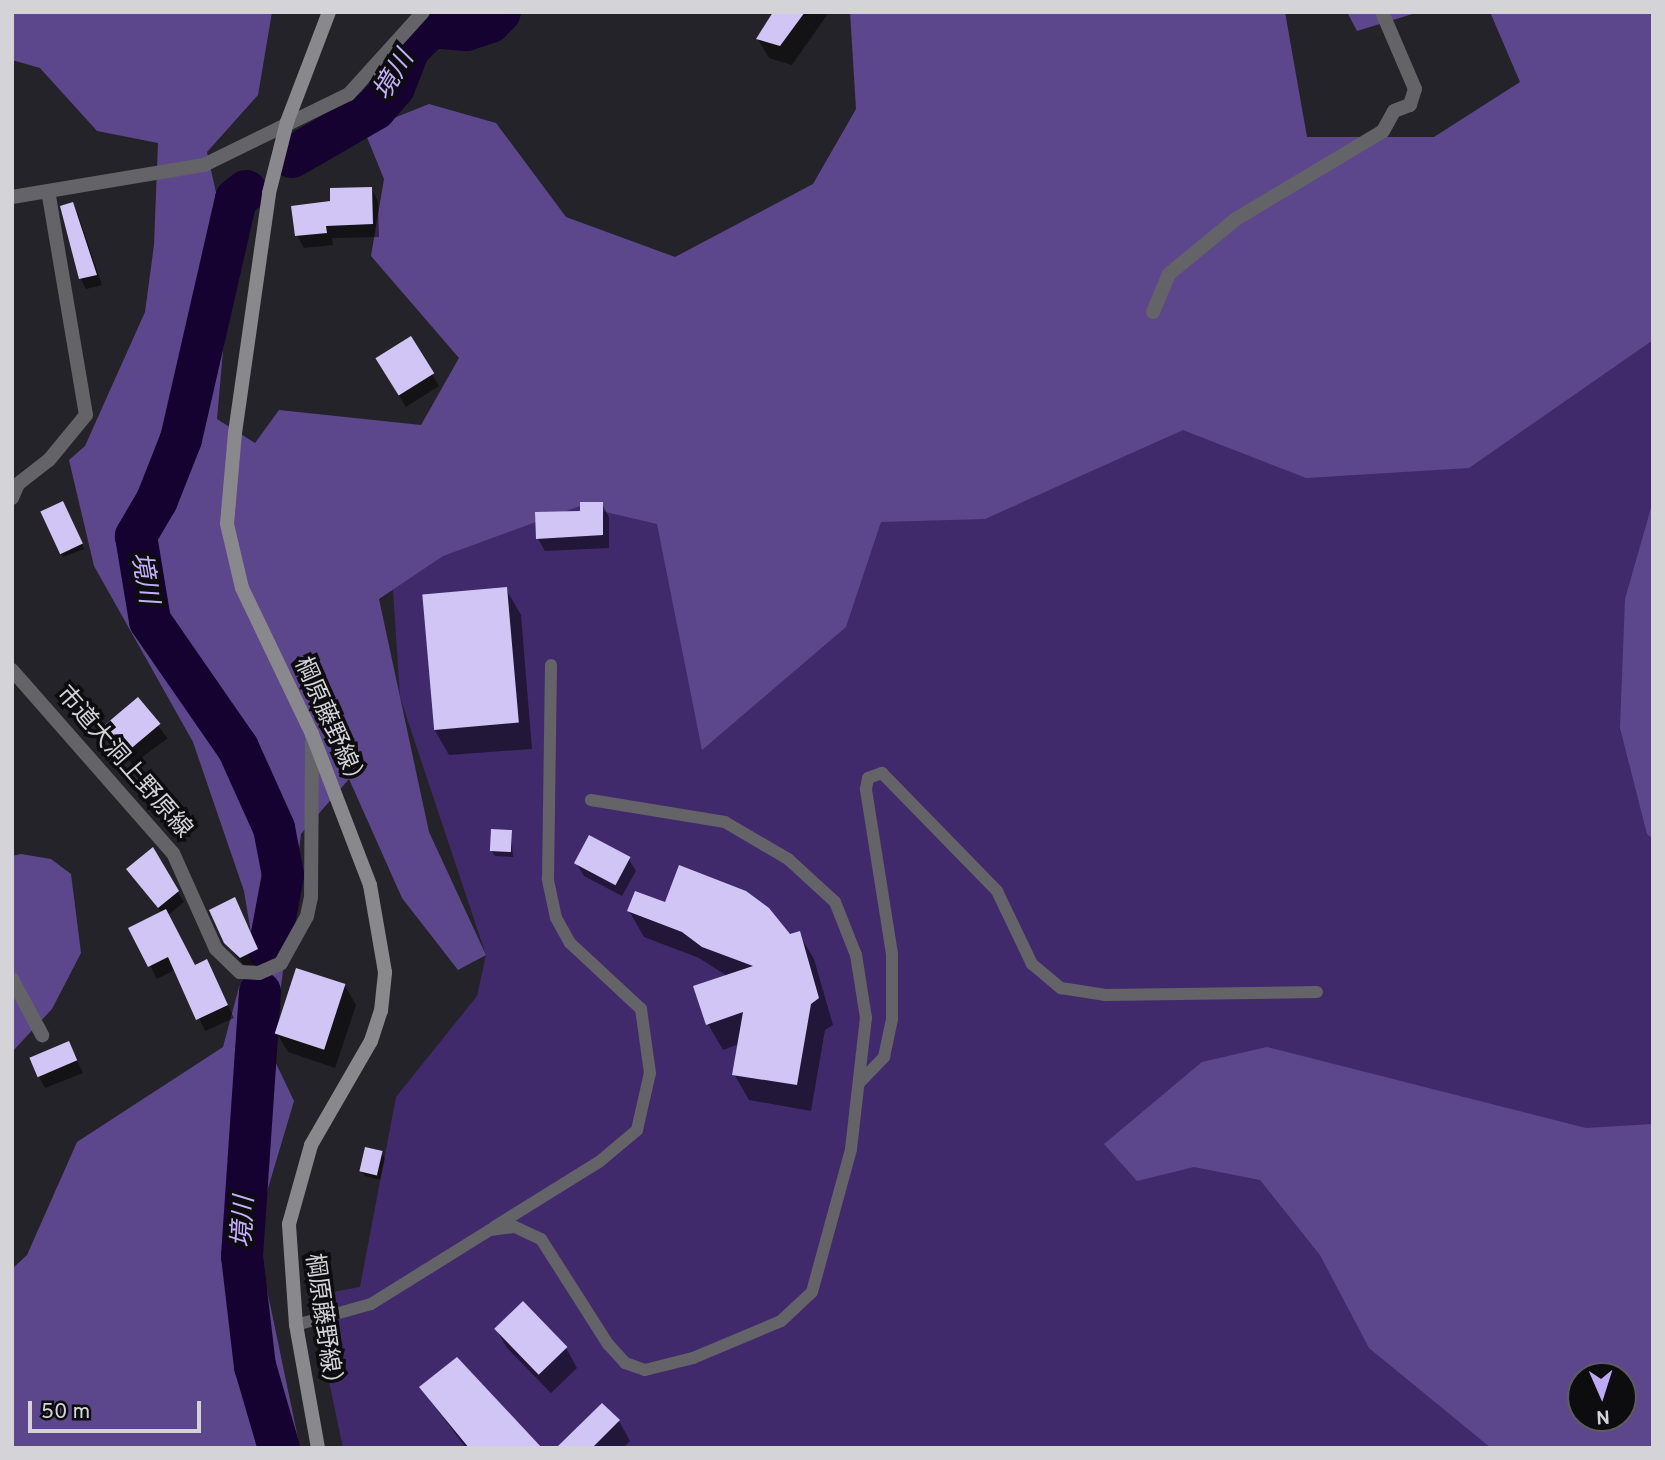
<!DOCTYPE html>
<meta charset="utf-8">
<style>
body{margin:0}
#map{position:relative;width:1665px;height:1460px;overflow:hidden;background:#242329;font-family:Overpass,"Noto Sans JP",sans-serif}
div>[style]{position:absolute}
.green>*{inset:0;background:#412a6b}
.forest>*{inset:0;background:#5d478c}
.shadow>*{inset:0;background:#0007;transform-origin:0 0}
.river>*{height:42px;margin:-21px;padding:0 21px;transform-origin:21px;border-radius:21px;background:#150231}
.building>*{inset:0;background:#d0c5f4;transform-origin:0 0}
.service>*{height:12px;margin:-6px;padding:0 6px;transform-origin:6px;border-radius:6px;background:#646367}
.minor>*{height:14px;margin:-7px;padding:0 7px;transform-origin:7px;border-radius:7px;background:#646367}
.secondary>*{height:14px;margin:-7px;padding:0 7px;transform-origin:7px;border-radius:7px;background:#89888d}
span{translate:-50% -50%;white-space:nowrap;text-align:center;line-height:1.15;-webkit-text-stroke:7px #0d0c0f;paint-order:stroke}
.street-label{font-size:24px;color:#d4d3d7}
.water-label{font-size:26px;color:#c5affe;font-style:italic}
.frame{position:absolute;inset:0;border:14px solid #d4d3d7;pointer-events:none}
.north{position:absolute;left:1567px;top:1362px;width:70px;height:70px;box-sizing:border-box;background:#0d0c0f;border:2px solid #5d5c5f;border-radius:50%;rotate:177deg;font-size:19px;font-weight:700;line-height:28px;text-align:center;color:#d4d3d7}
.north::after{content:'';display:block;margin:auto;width:24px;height:32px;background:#bea9f5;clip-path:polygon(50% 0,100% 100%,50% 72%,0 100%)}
.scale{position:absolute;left:28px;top:1401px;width:173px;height:32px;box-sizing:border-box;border:4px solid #d4d3d7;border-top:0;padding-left:9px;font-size:21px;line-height:24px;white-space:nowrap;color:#d4d3d7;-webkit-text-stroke:5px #0d0c0f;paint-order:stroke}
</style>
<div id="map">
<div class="green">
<i style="clip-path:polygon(evenodd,1653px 288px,1653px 1448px,343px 1448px,311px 1296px,360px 1287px,396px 1097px,477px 996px,486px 955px,400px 697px,391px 560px,398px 506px,1653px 288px,1581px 1376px,1623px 1376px,1623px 1418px,1581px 1418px,1581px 1376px)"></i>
</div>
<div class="forest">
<i style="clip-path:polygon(12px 12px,272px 12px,258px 95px,207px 152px,231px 260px,217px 419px,255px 443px,279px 410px,421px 425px,459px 358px,371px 256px,384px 179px,364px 130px,429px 104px,496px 123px,566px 217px,675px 257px,813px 184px,856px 109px,850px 12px,1285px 12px,1307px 137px,1434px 137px,1520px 82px,1490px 12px,1653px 12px,1653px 340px,1469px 468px,1306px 478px,1183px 430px,985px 519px,881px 522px,846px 627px,702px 750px,657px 524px,580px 506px,443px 556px,379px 599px,429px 832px,486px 955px,458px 970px,402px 898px,349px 779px,301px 834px,272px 1055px,294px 1101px,255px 1232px,300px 1448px,12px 1448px,12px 1269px,27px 1255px,77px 1142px,223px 1047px,239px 987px,256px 963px,244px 891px,193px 742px,94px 566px,69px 460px,85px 446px,145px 312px,154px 245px,158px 143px,97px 131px,40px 68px,12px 60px)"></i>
<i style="clip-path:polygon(1347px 12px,1419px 12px,1357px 31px)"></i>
<i style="clip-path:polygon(1653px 501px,1653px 839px,1647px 834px,1620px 728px,1625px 599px)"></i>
<i style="clip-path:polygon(21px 854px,51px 859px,71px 874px,81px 953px,52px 1009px,12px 1052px,12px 856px)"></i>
<i style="clip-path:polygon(evenodd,1267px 1047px,1586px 1128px,1653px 1124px,1653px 1448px,1491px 1448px,1369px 1348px,1320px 1255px,1260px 1180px,1194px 1167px,1137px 1181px,1104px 1144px,1202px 1062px,1267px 1047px,1623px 1376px,1623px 1418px,1581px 1418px,1581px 1376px,1623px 1376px)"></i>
</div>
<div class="shadow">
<i style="clip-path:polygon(775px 12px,829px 12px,792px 65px,769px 58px,758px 39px)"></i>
<i style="clip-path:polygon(371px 188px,378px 201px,379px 237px,332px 238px,333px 245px,304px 248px,297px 235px)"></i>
<i style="clip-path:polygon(73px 204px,78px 214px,102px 285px,86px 289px,81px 279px,62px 207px)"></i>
<i style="clip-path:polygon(384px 371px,432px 374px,439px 386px,406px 407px)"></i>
<i style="clip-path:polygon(602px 504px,609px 517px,609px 548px,545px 551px,538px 539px)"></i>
<i style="clip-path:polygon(65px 509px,84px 549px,63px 557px,60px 551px)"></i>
<i style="clip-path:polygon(506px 589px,521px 615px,532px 749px,449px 755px,434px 729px)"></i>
<i style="left:138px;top:699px;width:49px;height:44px;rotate:53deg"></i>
<i style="clip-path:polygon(511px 831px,513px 857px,495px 856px,491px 850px)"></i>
<i style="clip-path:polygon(152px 850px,184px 902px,168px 915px,195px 967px,213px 974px,234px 1018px,205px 1031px,176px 969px,157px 979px,131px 928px,162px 913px,128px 869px)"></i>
<i style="clip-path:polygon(628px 858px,636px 871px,622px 896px,584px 876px,576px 863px)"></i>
<i style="clip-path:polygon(235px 899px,264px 962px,248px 970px,226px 943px)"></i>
<i style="clip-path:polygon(666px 905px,789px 936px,799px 934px,814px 959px,833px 1025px,825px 1030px,811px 1111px,749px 1100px,734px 1074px,739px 1044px,723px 1050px,708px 1024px,727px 976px,699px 958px,644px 937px,629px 911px)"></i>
<i style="clip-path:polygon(345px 986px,356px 1005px,335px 1068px,288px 1052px,276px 1032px)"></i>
<i style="clip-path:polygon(69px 1043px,83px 1073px,45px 1088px,38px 1075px)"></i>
<i style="clip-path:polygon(381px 1153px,385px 1158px,380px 1180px,365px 1176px,361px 1171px)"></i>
<i style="clip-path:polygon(523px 1304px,566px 1348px,577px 1368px,551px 1393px,507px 1348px,496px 1329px)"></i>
<i style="clip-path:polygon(421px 1388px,535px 1448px,466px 1448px)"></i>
<i style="clip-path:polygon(619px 1421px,630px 1441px,623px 1448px,559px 1448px)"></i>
</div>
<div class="river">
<i style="left:292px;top:157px;width:96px;rotate:-30deg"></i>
<i style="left:375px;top:109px;width:29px;rotate:-49deg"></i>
<i style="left:394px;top:87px;width:41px;rotate:-68.5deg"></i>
<i style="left:409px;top:49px;width:31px;rotate:-45deg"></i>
<i style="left:431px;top:27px;width:35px;rotate:5deg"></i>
<i style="left:466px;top:30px;width:25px;rotate:-18deg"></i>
<i style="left:490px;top:22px;width:14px;rotate:-45deg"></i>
<i style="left:246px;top:191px;width:13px;rotate:141deg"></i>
<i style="left:236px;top:199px;width:246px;rotate:102.9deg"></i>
<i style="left:181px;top:439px;width:66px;rotate:111.5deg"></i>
<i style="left:157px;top:500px;width:42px;rotate:120.3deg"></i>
<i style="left:136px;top:536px;width:86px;rotate:80.6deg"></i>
<i style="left:150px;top:621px;width:155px;rotate:55.3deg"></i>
<i style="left:238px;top:748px;width:88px;rotate:65.8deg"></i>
<i style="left:274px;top:828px;width:48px;rotate:79.2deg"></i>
<i style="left:283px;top:875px;width:76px;rotate:100.6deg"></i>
<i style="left:260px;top:992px;width:265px;rotate:93.9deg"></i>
<i style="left:242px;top:1256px;width:111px;rotate:83.3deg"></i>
<i style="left:255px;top:1366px;width:85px;rotate:73.7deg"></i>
</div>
<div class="building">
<i style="clip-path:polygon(773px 12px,805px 12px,780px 46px,756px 39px)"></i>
<i style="clip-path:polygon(372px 187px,373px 224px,326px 226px,327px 233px,295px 236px,291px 206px,330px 201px,330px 188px)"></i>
<i style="clip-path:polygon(73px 202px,97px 275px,79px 279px,60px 206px)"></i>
<i style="left:411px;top:336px;width:44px;height:42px;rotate:58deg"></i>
<i style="left:63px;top:501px;width:47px;height:25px;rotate:65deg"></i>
<i style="clip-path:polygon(580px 502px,603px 502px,603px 535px,536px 539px,535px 512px,580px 511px)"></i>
<i style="left:507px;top:587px;width:136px;height:85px;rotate:85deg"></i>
<i style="left:138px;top:697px;width:35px;height:47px;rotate:50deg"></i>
<i style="left:491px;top:829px;width:21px;height:22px;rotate:3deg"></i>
<i style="left:589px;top:835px;width:47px;height:32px;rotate:28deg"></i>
<i style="clip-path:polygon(153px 847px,179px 891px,158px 908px,126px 869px)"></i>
<i style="clip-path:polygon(679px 865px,746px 891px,769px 908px,790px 934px,800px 931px,819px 998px,811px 1004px,797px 1085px,732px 1075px,743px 1012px,706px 1025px,693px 986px,753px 966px,702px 947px,682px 932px,627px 911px,635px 891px,665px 902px)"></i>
<i style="clip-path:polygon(235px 897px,258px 949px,240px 958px,224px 943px,209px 910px)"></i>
<i style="clip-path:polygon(166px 909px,195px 965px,207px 959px,228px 1005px,196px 1020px,168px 957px,148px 967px,128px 928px)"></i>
<i style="left:296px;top:968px;width:52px;height:69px;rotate:18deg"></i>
<i style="left:69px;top:1041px;width:21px;height:43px;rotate:67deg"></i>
<i style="left:365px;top:1147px;width:18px;height:25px;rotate:13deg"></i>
<i style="left:523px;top:1301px;width:64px;height:40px;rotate:46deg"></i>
<i style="clip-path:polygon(457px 1357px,542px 1448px,469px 1448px,419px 1387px)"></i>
<i style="clip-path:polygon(602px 1403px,620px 1420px,592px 1448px,556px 1448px)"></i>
</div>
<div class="service">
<i style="left:860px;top:1082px;width:35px;rotate:-46deg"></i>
<i style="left:884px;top:1057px;width:39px;rotate:-78deg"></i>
<i style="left:892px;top:1019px;width:65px;rotate:-90deg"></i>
<i style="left:892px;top:954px;width:167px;rotate:-99deg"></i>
<i style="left:866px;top:789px;width:11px;rotate:-80deg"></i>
<i style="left:868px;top:778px;width:15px;rotate:-20deg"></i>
<i style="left:882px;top:773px;width:165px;rotate:45.7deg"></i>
<i style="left:997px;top:891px;width:81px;rotate:64.4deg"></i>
<i style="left:1032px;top:964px;width:38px;rotate:40deg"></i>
<i style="left:1061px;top:988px;width:45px;rotate:9deg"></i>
<i style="left:1105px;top:995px;width:212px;rotate:-0.8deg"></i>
<i style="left:494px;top:1227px;width:123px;rotate:-31.8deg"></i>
<i style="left:599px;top:1162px;width:50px;rotate:-40.1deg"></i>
<i style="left:637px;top:1130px;width:58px;rotate:-77.2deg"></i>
<i style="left:650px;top:1073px;width:65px;rotate:-98deg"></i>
<i style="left:641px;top:1009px;width:97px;rotate:-137.1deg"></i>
<i style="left:570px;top:943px;width:29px;rotate:-119deg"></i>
<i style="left:556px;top:918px;width:40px;rotate:-102deg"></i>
<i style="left:548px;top:879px;width:214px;rotate:-89.2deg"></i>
<i style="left:296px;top:1325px;width:78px;rotate:-15.6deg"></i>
<i style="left:371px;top:1304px;width:140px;rotate:-31.9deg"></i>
<i style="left:490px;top:1230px;width:25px;rotate:-7deg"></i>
<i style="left:515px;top:1227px;width:29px;rotate:25deg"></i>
<i style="left:541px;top:1239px;width:125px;rotate:57.5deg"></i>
<i style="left:608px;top:1344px;width:25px;rotate:48deg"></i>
<i style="left:625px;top:1363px;width:21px;rotate:19deg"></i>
<i style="left:645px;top:1370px;width:49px;rotate:-14deg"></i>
<i style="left:693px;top:1358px;width:95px;rotate:-22.8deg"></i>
<i style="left:781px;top:1321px;width:42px;rotate:-43.1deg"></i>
<i style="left:812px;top:1292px;width:148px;rotate:-74.7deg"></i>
<i style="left:851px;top:1149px;width:132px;rotate:-83.5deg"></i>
<i style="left:866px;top:1018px;width:64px;rotate:-99deg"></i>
<i style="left:856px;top:955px;width:57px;rotate:-111.6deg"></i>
<i style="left:835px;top:902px;width:64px;rotate:-137.5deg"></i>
<i style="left:788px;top:859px;width:73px;rotate:-149.6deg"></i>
<i style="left:725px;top:822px;width:136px;rotate:-170.7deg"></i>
</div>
<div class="minor">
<i style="left:12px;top:197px;width:195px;rotate:-9.5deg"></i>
<i style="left:204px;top:165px;width:161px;rotate:-26.1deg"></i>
<i style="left:349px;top:94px;width:110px;rotate:-47.9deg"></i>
<i style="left:1153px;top:312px;width:41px;rotate:-67.2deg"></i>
<i style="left:1169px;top:274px;width:87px;rotate:-39.4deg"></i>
<i style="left:1236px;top:219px;width:171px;rotate:-30.9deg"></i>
<i style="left:1383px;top:131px;width:23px;rotate:-61deg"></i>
<i style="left:1394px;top:111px;width:17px;rotate:-21deg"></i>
<i style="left:1410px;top:105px;width:17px;rotate:-73deg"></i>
<i style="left:1415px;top:89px;width:84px;rotate:-113.2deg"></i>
<i style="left:12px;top:498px;width:15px;rotate:-67deg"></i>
<i style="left:18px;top:484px;width:39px;rotate:-38deg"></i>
<i style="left:49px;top:460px;width:58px;rotate:-50.6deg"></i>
<i style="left:86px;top:415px;width:227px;rotate:-99.6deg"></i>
<i style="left:12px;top:670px;width:244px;rotate:48.7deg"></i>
<i style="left:173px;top:853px;width:105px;rotate:65.9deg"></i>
<i style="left:216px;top:949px;width:33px;rotate:44deg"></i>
<i style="left:240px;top:972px;width:19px;rotate:3deg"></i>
<i style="left:259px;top:973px;width:24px;rotate:-24deg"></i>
<i style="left:281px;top:963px;width:54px;rotate:-61deg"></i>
<i style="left:307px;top:916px;width:19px;rotate:-78deg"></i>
<i style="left:311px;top:897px;width:163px;rotate:-89.6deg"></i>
<i style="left:12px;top:979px;width:64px;rotate:61.8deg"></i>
</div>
<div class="secondary">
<i style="left:318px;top:1448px;width:125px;rotate:-100.1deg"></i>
<i style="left:296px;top:1325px;width:101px;rotate:-94deg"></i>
<i style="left:289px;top:1224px;width:82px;rotate:-74.4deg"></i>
<i style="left:311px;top:1145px;width:120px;rotate:-60deg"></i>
<i style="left:371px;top:1041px;width:32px;rotate:-72deg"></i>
<i style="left:381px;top:1011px;width:39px;rotate:-84deg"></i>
<i style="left:385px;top:972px;width:88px;rotate:-99.8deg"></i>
<i style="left:370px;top:885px;width:162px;rotate:-111deg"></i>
<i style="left:312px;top:734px;width:162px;rotate:-115.6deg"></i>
<i style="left:242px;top:588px;width:66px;rotate:-103.2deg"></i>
<i style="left:227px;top:524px;width:91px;rotate:-85deg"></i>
<i style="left:235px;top:433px;width:242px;rotate:-81.9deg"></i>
<i style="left:269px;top:193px;width:73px;rotate:-75.8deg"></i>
<i style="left:287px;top:122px;width:118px;rotate:-69.1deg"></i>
</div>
<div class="street-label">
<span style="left:329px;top:725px;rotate:66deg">棡原藤野線）</span>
<span style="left:123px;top:763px;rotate:49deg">市道大洞上野原線</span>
<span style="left:322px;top:1325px;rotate:82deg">棡原藤野線）</span>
</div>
<div class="water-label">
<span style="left:395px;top:76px;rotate:-59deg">境川</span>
<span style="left:143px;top:578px;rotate:80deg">境川</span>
<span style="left:245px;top:1222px;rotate:-87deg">境川</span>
</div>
<div class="frame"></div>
<div class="north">N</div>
<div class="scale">50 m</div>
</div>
